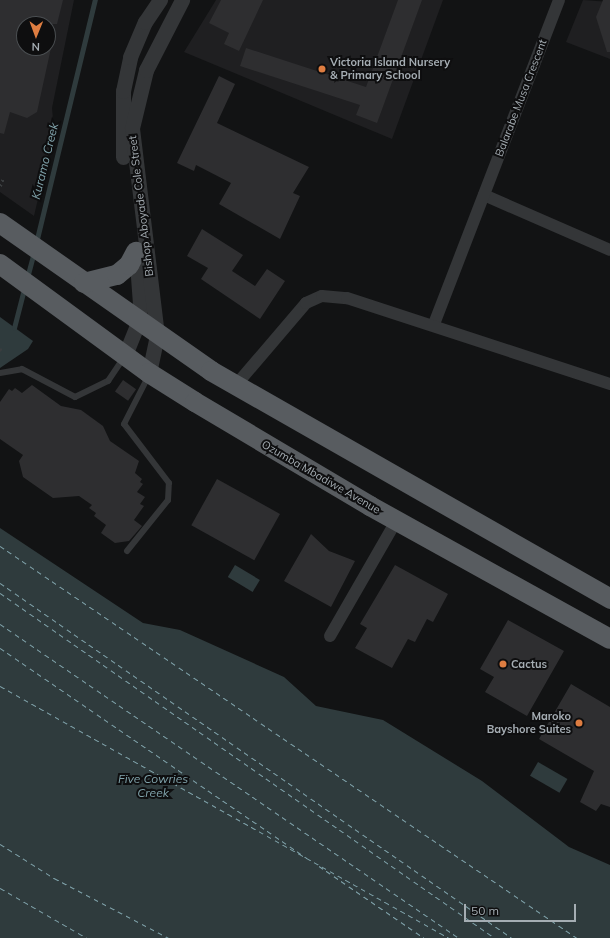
<!DOCTYPE html>
<style>
body{margin:0}
#map{position:relative;width:610px;height:938px;overflow:hidden;background:#121314;font-family:Mulish,sans-serif}
div>[style]{position:absolute}
.built>*{inset:0;background:#1f1f21}
.water>*{inset:0;background:#2f3b3d;transform-origin:0 0}
.stream>*{height:4.5px;margin:-2.25px;padding:0 2.25px;transform-origin:2.25px;border-radius:2.25px;background:#2f3b3d}
.ferry>*{height:1px;margin-top:-0.5px;transform-origin:0;background:repeating-linear-gradient(90deg,#80a3ab 0 5px,transparent 0 9px)}
.building>*{inset:0;background:#2e2e30;transform-origin:0 0}
.path>*{height:2.5px;margin-top:-1.25px;transform-origin:0;background:repeating-linear-gradient(90deg,#3a3d3f 0 2px,transparent 0 5px)}
.service>*{height:6px;margin:-3px;padding:0 3px;transform-origin:3px;border-radius:3px;background:#343638}
.minor>*{height:12px;margin:-6px;padding:0 6px;transform-origin:6px;border-radius:6px;background:#343638}
.tertiary>*{height:15px;margin:-7.5px;padding:0 7.5px;transform-origin:7.5px;border-radius:7.5px;background:#343638}
.trunk>*{height:20px;margin:-10px;padding:0 10px;transform-origin:10px;border-radius:10px;background:#585c60}
.dots>*{width:11px;height:11px;translate:-50% -50%;box-sizing:border-box;border:2px solid #0e0e0f;border-radius:50%}
span{translate:-50% -50%;white-space:nowrap;text-align:center;line-height:1.15;-webkit-text-stroke:4px #0e0e0f;paint-order:stroke}
.poi-label{font-size:11px;color:#a5adb3;font-weight:700}
.left{translate:0 -50%;text-align:left}
.right{translate:-100% -50%;text-align:right}
.street-label{font-size:11px;color:#a5adb3}
.water-label{font-size:12px;color:#80a3ab;font-style:italic}
.north{position:absolute;left:16px;top:16px;width:40px;height:40px;box-sizing:border-box;background:#0e0e0f;border:1px solid #4a4e51;border-radius:50%;rotate:181deg;font-size:11px;font-weight:700;line-height:16px;text-align:center;color:#a5adb3}
.north::after{content:'';display:block;margin:auto;width:14px;height:18px;background:#de7d41;clip-path:polygon(50% 0,100% 100%,50% 72%,0 100%)}
.scale{position:absolute;left:464px;top:904px;width:112px;height:18px;box-sizing:border-box;border:2px solid #a5adb3;border-top:0;padding-left:5px;font-size:12px;line-height:14px;white-space:nowrap;color:#a5adb3;-webkit-text-stroke:3px #0e0e0f;paint-order:stroke}
</style>
<div id="map">
<div class="built">
<i style="clip-path:polygon(evenodd,0 0,74px 0,52px 108px,54px 130px,34px 216px,0 192px,0 0,24px 24px,48px 24px,48px 48px,24px 48px,24px 24px)"></i>
<i style="clip-path:polygon(216px 0,443px 0,392px 139px,184px 52px)"></i>
<i style="clip-path:polygon(583px 0,610px 2px,610px 59px,566px 42px)"></i>
</div>
<div class="water">
<i style="clip-path:polygon(0 317px,33px 341px,28px 349px,0 368px)"></i>
<i style="clip-path:polygon(0 528px,143px 623px,180px 630px,284px 677px,316px 706px,383px 720px,482px 781px,569px 847px,610px 865px,610px 938px,0 938px)"></i>
<i style="left:235px;top:565px;width:29px;height:14px;rotate:31deg"></i>
<i style="left:538px;top:762px;width:34px;height:16px;rotate:30deg"></i>
</div>
<div class="stream">
<i style="left:36px;top:243px;width:250px;rotate:-76.4deg"></i>
<i style="left:27px;top:278px;width:27px;rotate:-75deg"></i>
<i style="left:14px;top:328px;width:40px;rotate:-75.6deg"></i>
</div>
<div class="ferry">
<i style="left:0;top:546px;width:698px;rotate:34.19deg"></i>
<i style="left:0;top:583px;width:623px;rotate:34.74deg"></i>
<i style="left:0;top:593px;width:603px;rotate:34.88deg"></i>
<i style="left:0;top:624px;width:556px;rotate:34.38deg"></i>
<i style="left:0;top:648px;width:372px;rotate:34.4deg"></i>
<i style="left:0;top:686px;width:515px;rotate:29.3deg"></i>
<i style="left:0;top:844px;width:64px;rotate:32.2deg"></i>
<i style="left:54px;top:878px;width:130px;rotate:27.6deg"></i>
<i style="left:319px;top:866px;width:127px;rotate:34.4deg"></i>
<i style="left:0;top:888px;width:100px;rotate:29.9deg"></i>
</div>
<div class="building">
<i style="clip-path:polygon(0 0,63px 0,57px 24px,24px 24px,24px 48px,51px 48px,37px 112px,27px 118px,10px 112px,4px 134px,0 133px)"></i>
<i style="clip-path:polygon(221px 0,263px 0,239px 51px,224px 44px,229px 33px,209px 23px)"></i>
<i style="clip-path:polygon(398px 0,422px 0,377px 123px,356px 115px,360px 105px,240px 66px,246px 48px,366px 87px)"></i>
<i style="clip-path:polygon(603px 0,610px 0,610px 52px,607px 52px,596px 17px)"></i>
<i style="clip-path:polygon(219px 76px,235px 84px,217px 123px,309px 167px,293px 193px,300px 196px,280px 239px,219px 204px,231px 183px,196px 165px,194px 171px,177px 163px)"></i>
<i style="clip-path:polygon(202px 229px,243px 255px,232px 271px,255px 286px,267px 269px,285px 281px,260px 319px,201px 279px,208px 268px,187px 256px)"></i>
<i style="left:123px;top:380px;width:16px;height:14px;rotate:35deg"></i>
<i style="clip-path:polygon(32px 385px,61px 406px,81px 410px,103px 426px,110px 441px,139px 461px,135px 473px,142px 479px,140px 482px,143px 484px,137px 492px,145px 497px,140px 504px,144px 506px,134px 520px,142px 526px,129px 541px,115px 543px,101px 533px,106px 525px,94px 516px,96px 513px,89px 508px,92px 505px,79px 496px,53px 498px,23px 477px,19px 461px,23px 455px,0 439px,0 402px,9px 389px,12px 391px,15px 388px,22px 393px)"></i>
<i style="left:217px;top:479px;width:72px;height:53px;rotate:29deg"></i>
<i style="clip-path:polygon(311px 534px,329px 551px,355px 561px,331px 607px,284px 581px)"></i>
<i style="clip-path:polygon(395px 565px,448px 594px,433px 622px,427px 619px,415px 642px,408px 639px,392px 668px,355px 648px,367px 628px,360px 624px)"></i>
<i style="clip-path:polygon(508px 620px,564px 651px,527px 716px,485px 692px,494px 677px,480px 669px)"></i>
<i style="clip-path:polygon(571px 684px,610px 707px,610px 807px,601px 804px,596px 811px,580px 802px,594px 771px,539px 739px)"></i>
</div>
<div class="path">
<i style="left:0;top:186px;width:8px;rotate:-67deg"></i>
<i style="left:0;top:349px;width:2px;rotate:27deg"></i>
</div>
<div class="service">
<i style="left:0;top:373px;width:22px;rotate:-10deg"></i>
<i style="left:22px;top:369px;width:60px;rotate:27.8deg"></i>
<i style="left:75px;top:397px;width:37px;rotate:-26deg"></i>
<i style="left:108px;top:381px;width:29px;rotate:-56deg"></i>
<i style="left:127px;top:551px;width:65px;rotate:-51.2deg"></i>
<i style="left:168px;top:500px;width:17px;rotate:-87deg"></i>
<i style="left:169px;top:483px;width:74px;rotate:-127.3deg"></i>
<i style="left:124px;top:424px;width:55px;rotate:-63deg"></i>
</div>
<div class="minor">
<i style="left:484px;top:195px;width:137px;rotate:23.6deg"></i>
<i style="left:434px;top:324px;width:347px;rotate:-68.9deg"></i>
<i style="left:236px;top:385px;width:108px;rotate:-49.5deg"></i>
<i style="left:306px;top:303px;width:17px;rotate:-24deg"></i>
<i style="left:322px;top:296px;width:25px;rotate:5deg"></i>
<i style="left:347px;top:298px;width:277px;rotate:18.1deg"></i>
<i style="left:330px;top:636px;width:133px;rotate:-60.1deg"></i>
</div>
<div class="tertiary">
<i style="left:123px;top:157px;width:66px;rotate:-90deg"></i>
<i style="left:123px;top:91px;width:35px;rotate:-78deg"></i>
<i style="left:130px;top:57px;width:38px;rotate:-67deg"></i>
<i style="left:145px;top:22px;width:27px;rotate:-56deg"></i>
<i style="left:125px;top:355px;width:35px;rotate:-68deg"></i>
<i style="left:138px;top:322px;width:18px;rotate:-84deg"></i>
<i style="left:140px;top:304px;width:54px;rotate:-94.2deg"></i>
<i style="left:149px;top:373px;width:39px;rotate:-78deg"></i>
<i style="left:157px;top:335px;width:209px;rotate:-96.9deg"></i>
<i style="left:132px;top:128px;width:60px;rotate:-76.4deg"></i>
<i style="left:146px;top:70px;width:79px;rotate:-62.8deg"></i>
</div>
<div class="trunk">
<i style="left:0;top:223px;width:258px;rotate:35deg"></i>
<i style="left:211px;top:371px;width:460px;rotate:29.7deg"></i>
<i style="left:0;top:264px;width:185px;rotate:36.2deg"></i>
<i style="left:149px;top:373px;width:54px;rotate:32.2deg"></i>
<i style="left:195px;top:402px;width:204px;rotate:30.7deg"></i>
<i style="left:370px;top:506px;width:274px;rotate:29deg"></i>
<i style="left:84px;top:283px;width:34px;rotate:-14deg"></i>
<i style="left:117px;top:275px;width:16px;rotate:-40deg"></i>
<i style="left:129px;top:265px;width:15px;rotate:-62deg"></i>
</div>
<div class="dots">
<i style="left:322px;top:69px;background:#de7d41"></i>
<i style="left:503px;top:664px;background:#de7d41"></i>
<i style="left:579px;top:723px;background:#de7d41"></i>
</div>
<div class="poi-label">
<span class="left" style="left:330px;top:69px">Victoria Island Nursery<br>&amp; Primary School</span>
<span class="left" style="left:511px;top:664px">Cactus</span>
<span class="right" style="left:571px;top:723px">Maroko<br>Bayshore Suites</span>
</div>
<div class="street-label">
<span style="left:521px;top:98px;rotate:-69deg">Balarabe Musa Crescent</span>
<span style="left:141px;top:206px;rotate:-97deg">Bishop Aboyade Cole Street</span>
<span style="left:321px;top:477px;rotate:30deg">Ozumba Mbadiwe Avenue</span>
</div>
<div class="water-label">
<span style="left:45px;top:161px;rotate:-76deg">Kuramo Creek</span>
<span style="left:153px;top:786px">Five Cowries<br>Creek</span>
</div>
<div class="north">N</div>
<div class="scale">50 m</div>
</div>
